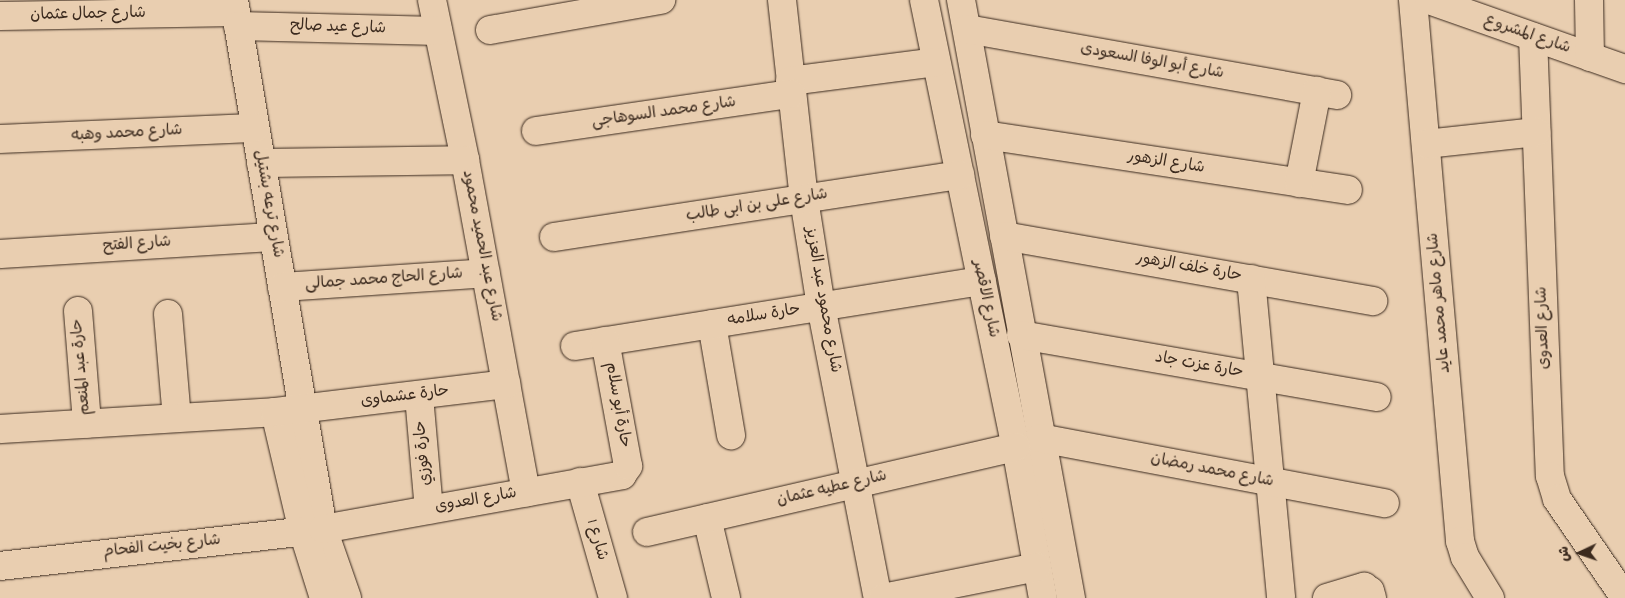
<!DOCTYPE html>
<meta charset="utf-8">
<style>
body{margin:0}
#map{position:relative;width:1625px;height:598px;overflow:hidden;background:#e9ceb0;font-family:Dekko,"Playpen Sans Arabic",sans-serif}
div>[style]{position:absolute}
.roads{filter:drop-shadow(0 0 1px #3b2a1e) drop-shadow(0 0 1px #3b2a1e)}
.minor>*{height:28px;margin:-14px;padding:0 14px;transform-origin:14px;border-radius:14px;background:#e9ceb0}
span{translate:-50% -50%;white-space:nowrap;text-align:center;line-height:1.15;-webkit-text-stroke:4px #e9ceb0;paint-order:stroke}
.street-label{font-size:16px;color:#3b2a1e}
.north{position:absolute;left:1555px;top:528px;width:50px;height:50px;-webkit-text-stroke:4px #e9ceb0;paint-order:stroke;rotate:267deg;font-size:14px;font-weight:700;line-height:20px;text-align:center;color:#3b2a1e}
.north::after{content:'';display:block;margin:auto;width:18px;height:22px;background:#3b2a1e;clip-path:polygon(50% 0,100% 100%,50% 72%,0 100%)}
</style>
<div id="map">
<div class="roads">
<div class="minor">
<i style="left:234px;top:0;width:536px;rotate:80.45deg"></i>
<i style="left:323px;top:529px;width:73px;rotate:70.8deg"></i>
<i style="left:432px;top:0;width:163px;rotate:78.3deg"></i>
<i style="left:465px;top:160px;width:338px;rotate:79.6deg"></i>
<i style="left:782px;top:0;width:200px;rotate:83.7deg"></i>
<i style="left:804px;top:199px;width:108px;rotate:81deg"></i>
<i style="left:821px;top:306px;width:298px;rotate:79deg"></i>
<i style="left:924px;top:0;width:456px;rotate:78.4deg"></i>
<i style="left:1016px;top:447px;width:153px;rotate:79.9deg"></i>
<i style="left:961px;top:0;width:608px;rotate:79.58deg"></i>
<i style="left:1413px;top:0;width:543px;rotate:85.03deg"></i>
<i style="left:1460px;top:541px;width:17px;rotate:73deg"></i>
<i style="left:1465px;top:557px;width:48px;rotate:58.6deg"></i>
<i style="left:1429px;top:0;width:208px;rotate:19.4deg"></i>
<i style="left:1589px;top:0;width:57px;rotate:89deg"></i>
<i style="left:0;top:16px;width:236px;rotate:-1deg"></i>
<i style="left:238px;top:26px;width:200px;rotate:1.4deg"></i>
<i style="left:967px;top:29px;width:376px;rotate:10.1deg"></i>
<i style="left:490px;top:30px;width:174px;rotate:-10deg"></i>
<i style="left:1533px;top:37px;width:439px;rotate:87.8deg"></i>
<i style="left:1550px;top:476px;width:24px;rotate:73deg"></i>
<i style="left:1557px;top:499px;width:120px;rotate:55.5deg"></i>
<i style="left:790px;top:81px;width:147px;rotate:-7.4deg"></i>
<i style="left:536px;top:131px;width:258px;rotate:-8.3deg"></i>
<i style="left:985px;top:135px;width:367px;rotate:8.6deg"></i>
<i style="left:0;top:139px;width:255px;rotate:-2.5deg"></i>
<i style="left:1426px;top:144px;width:111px;rotate:-6.2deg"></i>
<i style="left:261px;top:163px;width:204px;rotate:-0.8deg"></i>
<i style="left:1299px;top:183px;width:94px;rotate:-78.9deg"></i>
<i style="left:1004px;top:236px;width:375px;rotate:10deg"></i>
<i style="left:554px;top:237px;width:411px;rotate:-8.7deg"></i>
<i style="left:0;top:254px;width:274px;rotate:-3.6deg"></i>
<i style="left:1251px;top:279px;width:320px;rotate:84.6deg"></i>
<i style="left:282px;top:287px;width:204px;rotate:-3.9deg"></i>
<i style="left:78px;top:311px;width:113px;rotate:85.4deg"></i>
<i style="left:168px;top:314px;width:104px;rotate:85.1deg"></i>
<i style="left:712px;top:324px;width:113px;rotate:80.3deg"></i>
<i style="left:1021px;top:335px;width:361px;rotate:9.9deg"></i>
<i style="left:575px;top:346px;width:412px;rotate:-9.1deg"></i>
<i style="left:419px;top:396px;width:114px;rotate:85deg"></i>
<i style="left:275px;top:412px;width:122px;rotate:76.8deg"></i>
<i style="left:303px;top:531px;width:70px;rotate:72.6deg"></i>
<i style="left:0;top:429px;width:276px;rotate:-3.5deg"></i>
<i style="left:275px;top:412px;width:233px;rotate:-6.9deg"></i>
<i style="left:1040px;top:438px;width:351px;rotate:10.7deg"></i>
<i style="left:580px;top:482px;width:121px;rotate:74.1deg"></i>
<i style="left:707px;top:518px;width:82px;rotate:76.6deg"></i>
<i style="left:647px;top:532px;width:379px;rotate:-13deg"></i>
<i style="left:0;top:566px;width:325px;rotate:-6.5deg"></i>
<i style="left:323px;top:529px;width:304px;rotate:-10.2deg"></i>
<i style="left:622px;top:475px;width:11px;rotate:-56deg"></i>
<i style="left:628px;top:466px;width:127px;rotate:-100.4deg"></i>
<i style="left:883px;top:598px;width:157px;rotate:-11.4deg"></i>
<i style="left:1327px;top:598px;width:39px;rotate:-17deg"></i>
<i style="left:1364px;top:587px;width:7px;rotate:34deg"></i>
<i style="left:1370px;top:591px;width:7px;rotate:74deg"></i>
</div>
</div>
<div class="street-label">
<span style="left:88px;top:15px;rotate:-1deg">شارع جمال عثمان</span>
<span style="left:338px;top:28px;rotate:2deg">شارع عيد صالح</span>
<span style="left:1527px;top:35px;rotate:19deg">شارع المشروع</span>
<span style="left:1152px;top:62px;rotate:10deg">شارع أبو الوفا السعودى</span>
<span style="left:664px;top:113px;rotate:-8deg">شارع محمد السوهاجى</span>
<span style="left:127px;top:134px;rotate:-3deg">شارع محمد وهبه</span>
<span style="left:1166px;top:163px;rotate:9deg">شارع الزهور</span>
<span style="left:268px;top:204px;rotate:80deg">شارع ترعه بشتيل</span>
<span style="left:757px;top:206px;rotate:-9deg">شارع على بن ابى طالب</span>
<span style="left:137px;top:245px;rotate:-4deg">شارع الفتح</span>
<span style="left:481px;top:246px;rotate:79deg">شارع عبد الحميد محمود</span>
<span style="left:1189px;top:268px;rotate:10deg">حارة خلف الزهور</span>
<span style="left:384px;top:280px;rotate:-4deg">شارع الحاج محمد جمالى</span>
<span style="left:985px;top:299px;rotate:78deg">شارع الاقصر</span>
<span style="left:822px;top:300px;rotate:80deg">شارع محمود عبد العزيز</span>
<span style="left:1440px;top:303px;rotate:-95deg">شارع ماهر محمد عايد</span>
<span style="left:764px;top:316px;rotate:-9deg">حارة سلامه</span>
<span style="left:1544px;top:328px;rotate:-92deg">شارع العدوى</span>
<span style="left:1199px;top:366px;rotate:10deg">حارة عزت جاد</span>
<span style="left:82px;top:367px;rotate:-95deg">حارة عبد المنعم</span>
<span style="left:405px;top:397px;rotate:-7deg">حارة عشماوى</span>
<span style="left:617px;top:405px;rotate:80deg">حارة أبو سلام</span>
<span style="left:424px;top:453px;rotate:-95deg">حارة فوزي</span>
<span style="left:1212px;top:471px;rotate:11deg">شارع محمد رمضان</span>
<span style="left:832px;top:489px;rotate:-13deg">شارع عطيه عثمان</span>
<span style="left:476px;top:501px;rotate:-10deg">شارع العدوى</span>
<span style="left:596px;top:540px;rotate:74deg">شارع 1</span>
<span style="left:162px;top:547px;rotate:-6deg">شارع بخيت الفحام</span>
</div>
<div class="north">ش</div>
</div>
